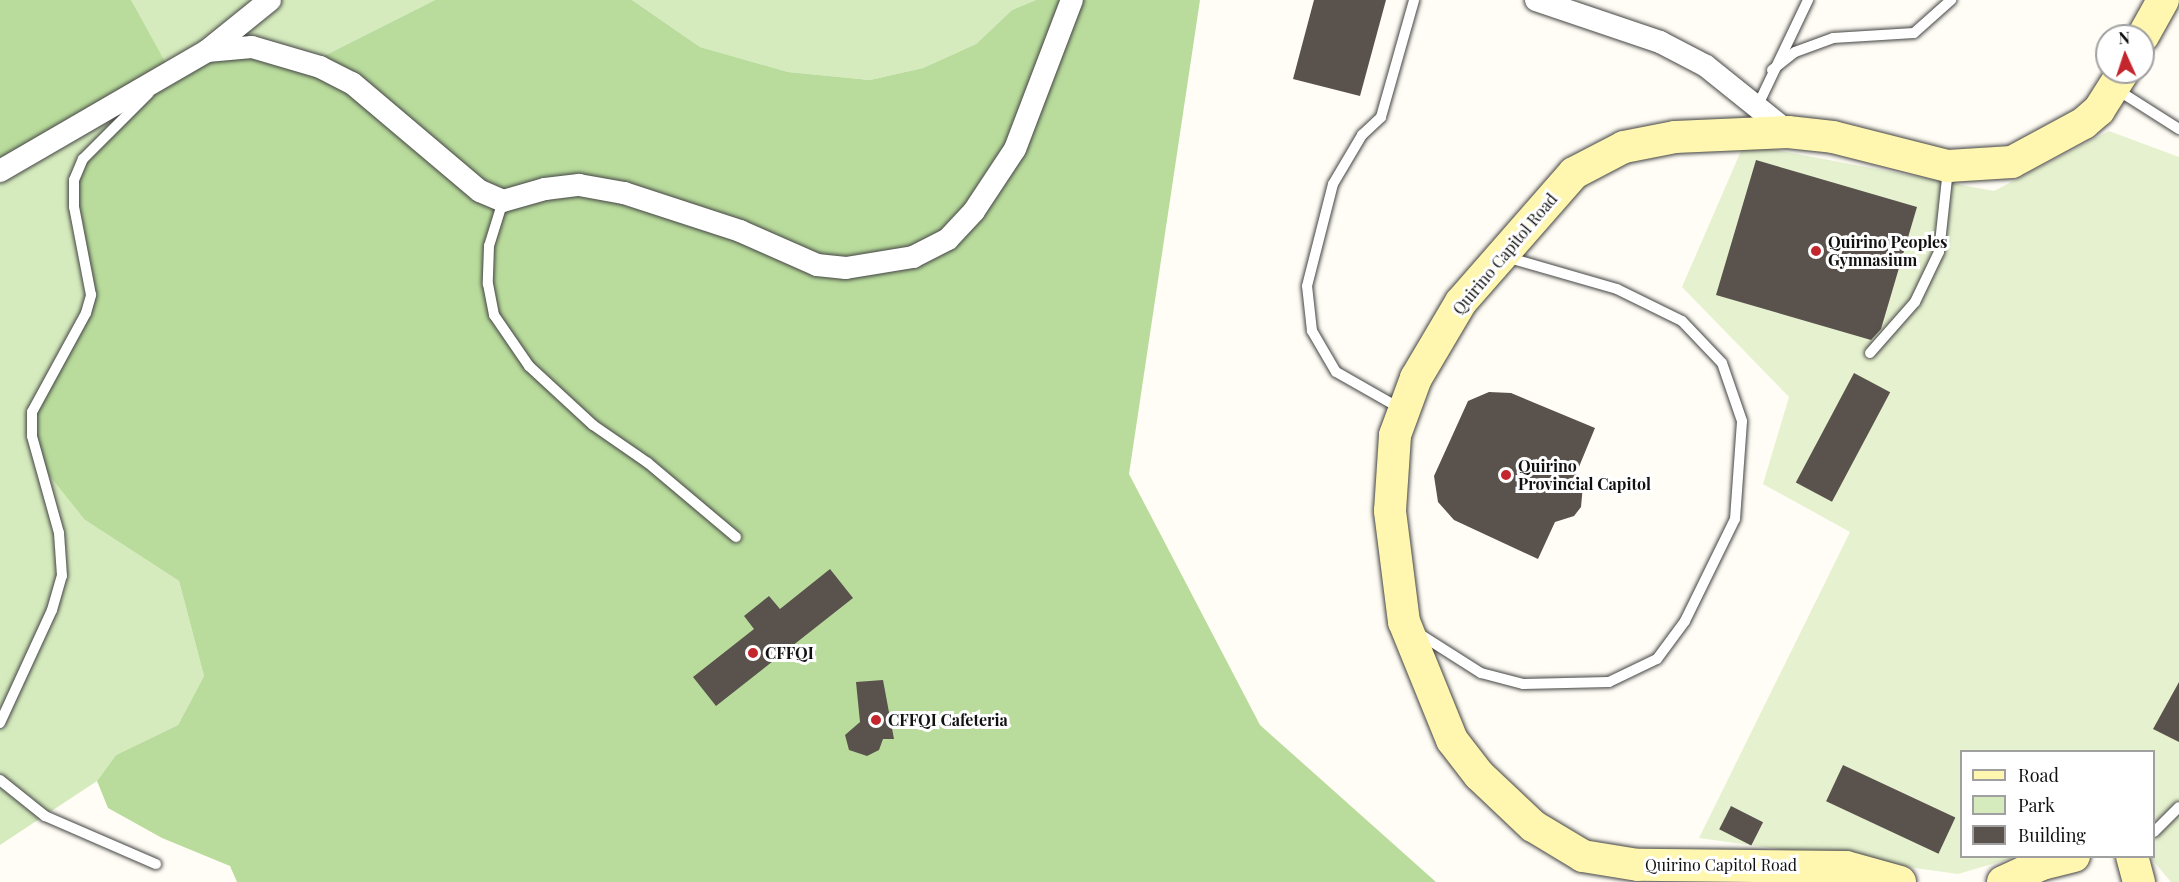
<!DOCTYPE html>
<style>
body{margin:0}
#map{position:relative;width:2179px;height:882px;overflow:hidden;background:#fffdf5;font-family:"Playfair Display",serif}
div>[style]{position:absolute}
.green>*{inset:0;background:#d5ebbd}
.forest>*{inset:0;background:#b9dc9c}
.pitch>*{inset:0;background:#e6f2cf}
.building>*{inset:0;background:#5a524d;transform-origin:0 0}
.roads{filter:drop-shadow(0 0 2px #444) drop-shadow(0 0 2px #444)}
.lane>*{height:10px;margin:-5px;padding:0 5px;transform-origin:5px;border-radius:5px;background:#fff}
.street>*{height:22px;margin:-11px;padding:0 11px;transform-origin:11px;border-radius:11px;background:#fff}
.secondary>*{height:32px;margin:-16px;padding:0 16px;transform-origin:16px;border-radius:16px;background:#fff6b0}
.dots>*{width:16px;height:16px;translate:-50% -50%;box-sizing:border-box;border:3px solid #fff;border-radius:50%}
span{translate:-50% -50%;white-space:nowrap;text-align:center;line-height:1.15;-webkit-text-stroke:6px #fff;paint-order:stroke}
.poi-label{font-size:16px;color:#111;font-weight:700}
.left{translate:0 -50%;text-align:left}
.street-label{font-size:16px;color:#111}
.legend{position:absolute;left:1960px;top:750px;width:195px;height:108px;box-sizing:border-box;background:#fff;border:2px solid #a0a0a0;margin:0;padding:8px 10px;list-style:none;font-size:18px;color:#111}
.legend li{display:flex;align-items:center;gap:12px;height:30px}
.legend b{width:30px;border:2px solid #a0a0a0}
.north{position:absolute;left:2095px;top:24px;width:60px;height:60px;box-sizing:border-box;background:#fff;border:2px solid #a0a0a0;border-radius:50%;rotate:357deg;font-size:16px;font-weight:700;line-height:24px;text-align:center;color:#111}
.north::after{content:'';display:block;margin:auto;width:21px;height:27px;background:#c4262e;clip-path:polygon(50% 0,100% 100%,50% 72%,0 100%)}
</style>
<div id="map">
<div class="green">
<i style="clip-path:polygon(131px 0,435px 0,310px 63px,87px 268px,85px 520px,179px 581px,204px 676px,178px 725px,116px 755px,97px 781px,0 845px,0 171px,134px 6px)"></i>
<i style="clip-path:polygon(632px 0,1036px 0,1012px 10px,976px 44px,923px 68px,870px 80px,788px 72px,700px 47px)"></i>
</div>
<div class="forest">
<i style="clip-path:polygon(0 0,131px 0,170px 71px,207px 51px,310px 63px,435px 0,632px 0,700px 47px,788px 72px,870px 80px,923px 68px,976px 44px,1012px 10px,1036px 0,1200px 0,1129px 474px,1260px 725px,1436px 882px,237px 882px,230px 866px,162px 838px,108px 808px,97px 781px,116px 755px,178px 725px,204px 676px,179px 581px,85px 520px,42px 466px,32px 412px,91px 295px,74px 207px,83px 159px,168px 74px,0 171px)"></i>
</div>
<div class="pitch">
<i style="clip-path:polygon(2109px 131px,2179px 157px,2179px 882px,2171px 882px,2150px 857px,2154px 856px,2154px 752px,1962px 752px,1962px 856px,2016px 857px,1958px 874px,1699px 838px,1850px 532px,1763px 484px,1789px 397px,1682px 287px,1744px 144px,1994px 191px)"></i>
</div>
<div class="building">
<i style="clip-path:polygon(1314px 0,1386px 0,1360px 96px,1293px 79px)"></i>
<i style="clip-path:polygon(1756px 160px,1917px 207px,1881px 329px,1871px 340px,1716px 295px)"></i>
<i style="left:1854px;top:373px;width:41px;height:124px;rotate:28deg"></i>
<i style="clip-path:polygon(1489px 392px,1511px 393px,1595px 428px,1576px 474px,1583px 485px,1581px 507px,1574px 516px,1555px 522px,1538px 559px,1454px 520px,1438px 502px,1434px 476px,1468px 401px)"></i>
<i style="clip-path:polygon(830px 569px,853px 598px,716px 706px,693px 677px,754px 629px,744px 616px,769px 596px,780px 609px)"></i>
<i style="clip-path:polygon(883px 680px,894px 739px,883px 739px,879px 750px,867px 756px,849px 750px,845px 735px,860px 722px,856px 682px)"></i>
<i style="clip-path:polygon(2179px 682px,2179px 742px,2153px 729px)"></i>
<i style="left:1843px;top:765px;width:124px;height:40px;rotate:25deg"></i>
<i style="left:1731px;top:806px;width:36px;height:26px;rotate:27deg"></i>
</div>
<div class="roads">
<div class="lane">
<i style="left:1772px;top:70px;width:29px;rotate:-38deg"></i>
<i style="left:1795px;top:52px;width:40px;rotate:-20.2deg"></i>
<i style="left:1833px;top:38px;width:81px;rotate:-3.5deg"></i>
<i style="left:1914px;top:33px;width:50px;rotate:-41.7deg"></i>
<i style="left:2116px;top:89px;width:75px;rotate:32.4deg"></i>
<i style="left:1757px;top:107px;width:119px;rotate:-64.5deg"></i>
<i style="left:503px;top:201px;width:47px;rotate:107.3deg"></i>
<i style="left:489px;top:246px;width:38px;rotate:92deg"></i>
<i style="left:488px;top:284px;width:32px;rotate:79deg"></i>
<i style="left:494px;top:315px;width:62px;rotate:55.5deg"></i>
<i style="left:529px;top:366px;width:87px;rotate:42.7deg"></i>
<i style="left:593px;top:425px;width:67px;rotate:34.6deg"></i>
<i style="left:648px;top:463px;width:115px;rotate:40.1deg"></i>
<i style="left:1870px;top:353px;width:68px;rotate:-48.6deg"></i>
<i style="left:1915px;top:302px;width:55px;rotate:-64.4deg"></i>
<i style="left:1939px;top:252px;width:83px;rotate:-83.8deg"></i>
<i style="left:1403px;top:410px;width:77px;rotate:-150.4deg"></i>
<i style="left:1336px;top:372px;width:48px;rotate:-120.3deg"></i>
<i style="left:1312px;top:331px;width:45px;rotate:-96.3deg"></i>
<i style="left:1307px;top:286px;width:105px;rotate:-75.7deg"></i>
<i style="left:1333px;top:184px;width:57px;rotate:-59.4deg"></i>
<i style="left:1362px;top:135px;width:26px;rotate:-43deg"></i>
<i style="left:1381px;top:117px;width:122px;rotate:-74.2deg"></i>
<i style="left:1418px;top:633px;width:75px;rotate:32.4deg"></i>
<i style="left:1481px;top:673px;width:43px;rotate:14.7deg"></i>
<i style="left:1523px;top:684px;width:86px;rotate:-1.3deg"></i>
<i style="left:1609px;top:682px;width:53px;rotate:-25.6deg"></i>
<i style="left:1657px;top:659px;width:47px;rotate:-53.6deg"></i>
<i style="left:1685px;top:621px;width:114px;rotate:-63.9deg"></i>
<i style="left:1735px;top:519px;width:98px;rotate:-85.9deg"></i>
<i style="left:1742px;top:421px;width:61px;rotate:-109deg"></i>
<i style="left:1722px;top:363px;width:58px;rotate:-133.6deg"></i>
<i style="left:1682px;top:321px;width:72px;rotate:-153.8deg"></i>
<i style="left:1617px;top:289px;width:116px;rotate:-163.9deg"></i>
<i style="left:0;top:723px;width:124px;rotate:-65.3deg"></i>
<i style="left:52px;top:610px;width:35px;rotate:-74deg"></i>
<i style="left:62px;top:576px;width:43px;rotate:-94deg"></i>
<i style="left:59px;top:533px;width:101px;rotate:-105.6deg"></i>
<i style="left:32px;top:436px;width:24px;rotate:-90deg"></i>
<i style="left:32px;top:412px;width:113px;rotate:-61.4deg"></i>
<i style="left:86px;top:313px;width:19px;rotate:-74deg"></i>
<i style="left:91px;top:295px;width:90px;rotate:-100.9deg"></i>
<i style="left:74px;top:207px;width:27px;rotate:-90deg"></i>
<i style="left:74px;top:180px;width:23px;rotate:-67deg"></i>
<i style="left:83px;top:159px;width:93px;rotate:-45deg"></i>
<i style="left:0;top:780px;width:58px;rotate:38.7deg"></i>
<i style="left:45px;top:816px;width:121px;rotate:23.4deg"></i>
<i style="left:2154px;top:832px;width:35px;rotate:-45deg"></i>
</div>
<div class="street">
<i style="left:1536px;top:0;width:131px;rotate:18.7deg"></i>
<i style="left:1660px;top:42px;width:52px;rotate:27.6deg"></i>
<i style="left:1706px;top:66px;width:105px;rotate:38.8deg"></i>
<i style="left:207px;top:51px;width:45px;rotate:-5.1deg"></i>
<i style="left:252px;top:47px;width:71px;rotate:16.4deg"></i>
<i style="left:320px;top:67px;width:36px;rotate:27deg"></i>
<i style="left:352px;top:83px;width:167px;rotate:40.2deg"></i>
<i style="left:480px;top:191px;width:25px;rotate:23deg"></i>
<i style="left:503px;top:201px;width:44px;rotate:-15.9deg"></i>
<i style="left:545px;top:189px;width:34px;rotate:-7deg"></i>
<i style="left:579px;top:185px;width:46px;rotate:10.1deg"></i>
<i style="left:624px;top:193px;width:122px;rotate:18.1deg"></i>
<i style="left:740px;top:231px;width:84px;rotate:23.8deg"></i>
<i style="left:817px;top:265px;width:29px;rotate:6deg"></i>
<i style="left:846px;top:268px;width:68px;rotate:-9.3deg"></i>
<i style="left:913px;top:257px;width:39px;rotate:-27deg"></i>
<i style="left:948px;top:239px;width:38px;rotate:-47deg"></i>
<i style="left:974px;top:211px;width:74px;rotate:-56.5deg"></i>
<i style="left:1015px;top:149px;width:160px;rotate:-69.1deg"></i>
<i style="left:0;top:171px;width:239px;rotate:-30.1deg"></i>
<i style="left:207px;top:51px;width:81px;rotate:-39deg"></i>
</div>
<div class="secondary">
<i style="left:2143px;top:36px;width:41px;rotate:-60.9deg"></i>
<i style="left:2132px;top:856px;width:27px;rotate:75deg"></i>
<i style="left:1900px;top:882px;width:56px;rotate:-164.5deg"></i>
<i style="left:1846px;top:867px;width:208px;rotate:-179.4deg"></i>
<i style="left:1638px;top:865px;width:56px;rotate:-170.7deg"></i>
<i style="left:1583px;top:856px;width:58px;rotate:-149deg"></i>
<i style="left:1533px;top:826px;width:74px;rotate:-136.6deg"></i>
<i style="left:1479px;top:775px;width:44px;rotate:-127.6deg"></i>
<i style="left:1452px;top:740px;width:127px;rotate:-112.1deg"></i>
<i style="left:1404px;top:622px;width:112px;rotate:-97.2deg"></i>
<i style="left:1390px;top:511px;width:76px;rotate:-86.2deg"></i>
<i style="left:1395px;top:435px;width:61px;rotate:-69.8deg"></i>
<i style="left:1416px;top:378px;width:88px;rotate:-59.4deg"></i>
<i style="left:1461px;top:302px;width:171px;rotate:-48.8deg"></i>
<i style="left:1574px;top:173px;width:56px;rotate:-27.5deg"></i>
<i style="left:1624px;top:147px;width:52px;rotate:-11.1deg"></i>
<i style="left:1675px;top:137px;width:113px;rotate:-2.5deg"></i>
<i style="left:1788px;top:132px;width:45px;rotate:6.3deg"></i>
<i style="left:1833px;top:137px;width:119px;rotate:14.2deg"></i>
<i style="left:1948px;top:166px;width:64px;rotate:-3.6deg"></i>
<i style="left:2012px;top:162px;width:82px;rotate:-28.4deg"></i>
<i style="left:2084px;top:123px;width:20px;rotate:-41deg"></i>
<i style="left:2099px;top:110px;width:45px;rotate:-57.7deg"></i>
<i style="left:2003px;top:882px;width:43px;rotate:-24.8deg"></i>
<i style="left:2042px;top:864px;width:33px;rotate:-14deg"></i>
</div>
</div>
<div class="dots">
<i style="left:1816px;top:251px;background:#c4262e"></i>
<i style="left:1506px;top:475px;background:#c4262e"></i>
<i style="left:753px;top:653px;background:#c4262e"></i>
<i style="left:876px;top:720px;background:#c4262e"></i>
</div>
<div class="poi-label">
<span class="left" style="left:1828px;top:251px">Quirino Peoples<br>Gymnasium</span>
<span class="left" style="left:1518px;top:475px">Quirino<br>Provincial Capitol</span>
<span class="left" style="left:765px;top:653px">CFFQI</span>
<span class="left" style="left:888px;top:720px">CFFQI Cafeteria</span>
</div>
<div class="street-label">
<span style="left:1505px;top:254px;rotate:-50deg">Quirino Capitol Road</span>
<span style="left:1721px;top:865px">Quirino Capitol Road</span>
</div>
<ul class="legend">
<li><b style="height:8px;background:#fff6b0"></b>Road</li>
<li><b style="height:16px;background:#d5ebbd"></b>Park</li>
<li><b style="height:16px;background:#5a524d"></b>Building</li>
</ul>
<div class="north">N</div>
</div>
